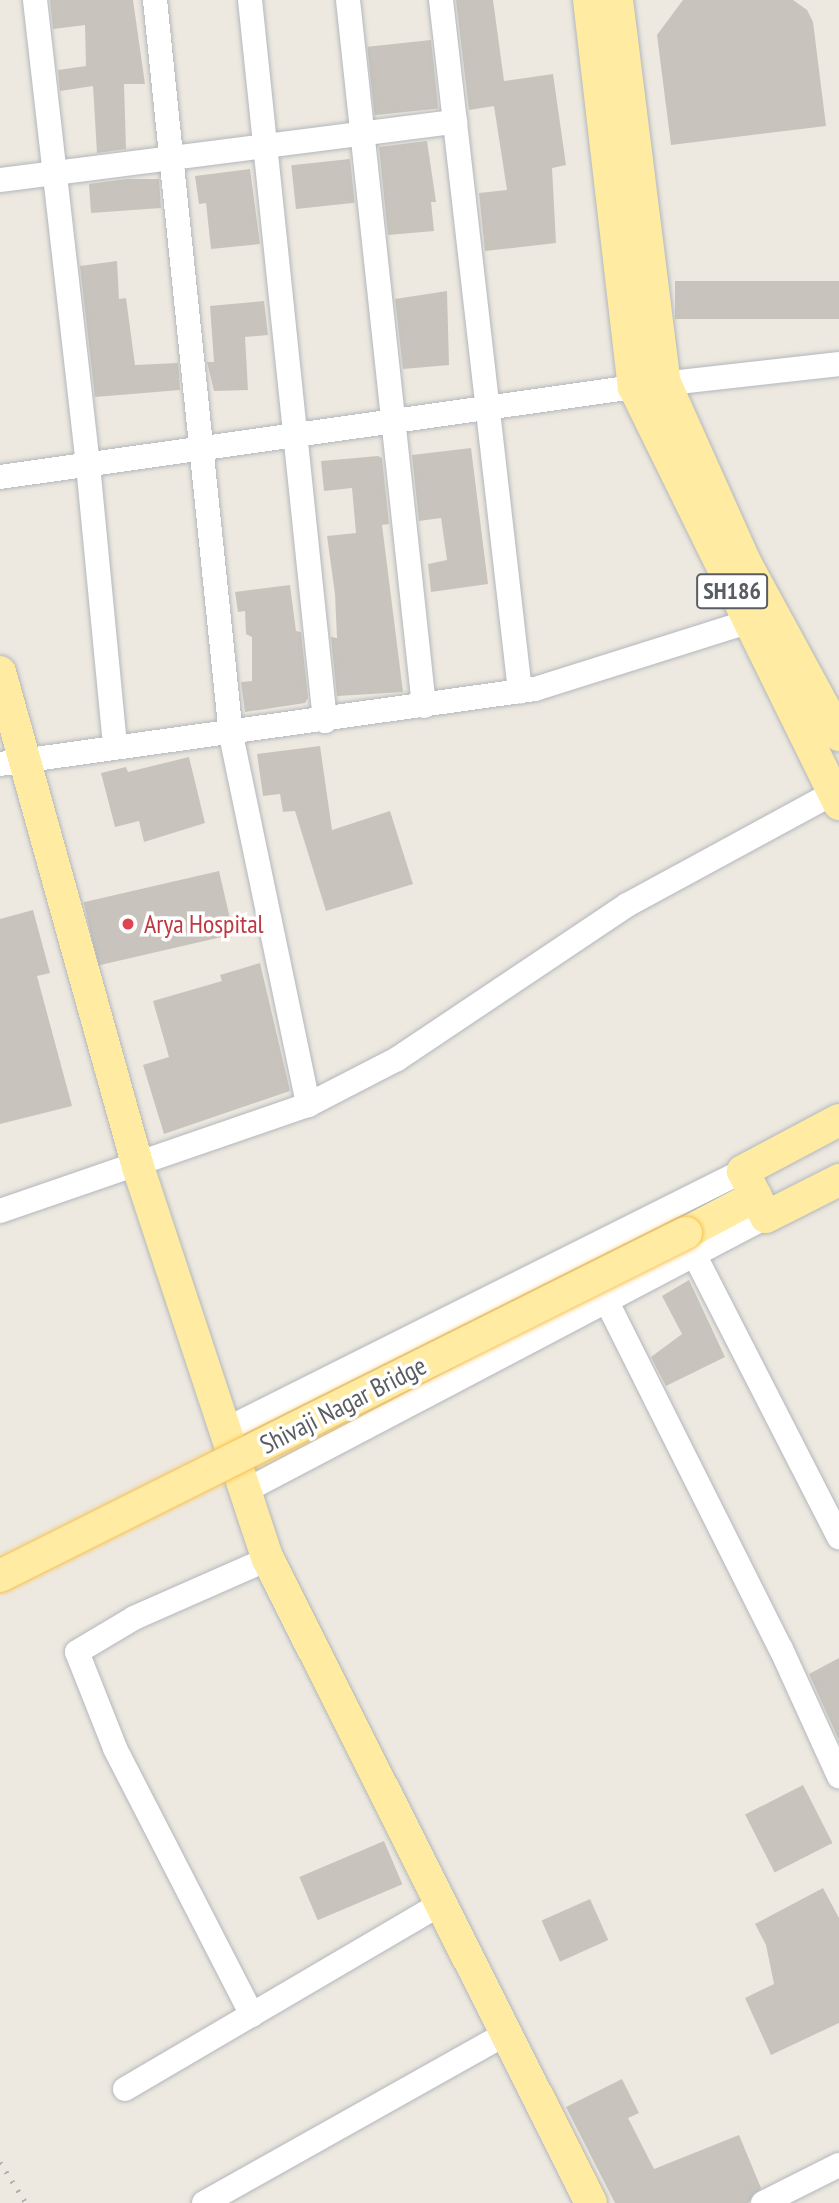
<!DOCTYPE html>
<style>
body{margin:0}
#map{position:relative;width:839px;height:2203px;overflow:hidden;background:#ede9e0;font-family:"PT Sans Narrow",sans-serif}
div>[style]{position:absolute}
.building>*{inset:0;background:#c8c4bd;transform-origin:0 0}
.roads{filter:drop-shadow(0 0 2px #b3b7bc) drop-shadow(0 0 2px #b3b7bc)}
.minor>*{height:24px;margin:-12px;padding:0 12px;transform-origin:12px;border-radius:12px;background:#fff}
.major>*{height:32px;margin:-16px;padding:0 16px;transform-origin:16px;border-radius:16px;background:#ffeca2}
.rail>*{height:5px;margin-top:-2.5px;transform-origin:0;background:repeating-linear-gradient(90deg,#b2b3b3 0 2px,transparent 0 11px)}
.bridges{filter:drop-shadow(0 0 2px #f8c14e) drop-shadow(0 0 2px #f8c14e)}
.major-bridge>*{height:32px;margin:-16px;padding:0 16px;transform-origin:16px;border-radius:16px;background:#ffeca2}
.dots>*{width:19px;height:19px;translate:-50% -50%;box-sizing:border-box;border:4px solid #fff;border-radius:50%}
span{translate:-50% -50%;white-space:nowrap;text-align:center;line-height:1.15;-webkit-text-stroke:7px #fff;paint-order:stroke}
.shield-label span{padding:2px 5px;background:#fff;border:2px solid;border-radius:5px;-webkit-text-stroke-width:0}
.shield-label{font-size:24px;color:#595d62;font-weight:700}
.health-label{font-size:26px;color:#be3a42}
.left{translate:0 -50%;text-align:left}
.street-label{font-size:26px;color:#595d62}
</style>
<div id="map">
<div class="building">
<i style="clip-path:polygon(50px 0,133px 0,145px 84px,124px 84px,126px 149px,97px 153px,93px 86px,60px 91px,58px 70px,86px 66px,85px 25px,53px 29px)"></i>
<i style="clip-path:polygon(456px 0,493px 0,504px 81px,553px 74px,566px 165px,552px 168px,556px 243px,485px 251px,479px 193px,507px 190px,494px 106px,469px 110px)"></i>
<i style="clip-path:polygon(683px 0,793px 0,807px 10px,813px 22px,826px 126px,671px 145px,657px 35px)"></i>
<i style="left:431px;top:40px;width:69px;height:64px;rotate:84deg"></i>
<i style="clip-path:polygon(427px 141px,436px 202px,431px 202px,434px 231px,388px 235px,379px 147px)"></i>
<i style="left:350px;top:159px;width:44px;height:59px;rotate:84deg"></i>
<i style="clip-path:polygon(250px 169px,260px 244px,211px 249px,206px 203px,199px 204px,195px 176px)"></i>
<i style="clip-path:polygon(127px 179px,159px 179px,161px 208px,91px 213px,89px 184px)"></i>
<i style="clip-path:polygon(117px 261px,119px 299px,126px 298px,135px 365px,178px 363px,180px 390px,95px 397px,80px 266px)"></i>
<i style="left:839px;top:281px;width:38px;height:164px;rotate:90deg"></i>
<i style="clip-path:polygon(447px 291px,449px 365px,403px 369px,395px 299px)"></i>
<i style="clip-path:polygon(264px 301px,268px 335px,245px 337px,248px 390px,214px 391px,207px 362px,214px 362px,210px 306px)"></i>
<i style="clip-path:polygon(471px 448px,488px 584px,431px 592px,428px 564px,447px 560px,441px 518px,419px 521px,412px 455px)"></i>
<i style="clip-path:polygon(378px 456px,382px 458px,389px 524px,382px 525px,403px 692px,337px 696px,331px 637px,337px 638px,335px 594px,327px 536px,356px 533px,352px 488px,324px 491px,321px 461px)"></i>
<i style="clip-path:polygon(290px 585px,296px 631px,301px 632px,308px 698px,305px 703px,245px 712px,241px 682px,252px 681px,252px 637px,246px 634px,245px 611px,238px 612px,235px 592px)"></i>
<i style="clip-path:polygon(320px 746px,332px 830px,390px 811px,413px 884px,326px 911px,295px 811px,283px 812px,280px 794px,263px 796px,257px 754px)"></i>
<i style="clip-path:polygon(189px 757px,205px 823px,144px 842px,139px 821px,115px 827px,101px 773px,126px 767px,128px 772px)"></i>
<i style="left:219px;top:871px;width:65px;height:139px;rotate:77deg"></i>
<i style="clip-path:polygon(33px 910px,50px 973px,37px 976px,72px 1106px,0 1124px,0 919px)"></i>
<i style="clip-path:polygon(260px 963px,290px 1091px,164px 1134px,143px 1065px,169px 1057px,153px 1001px,222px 981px,220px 975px)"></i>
<i style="clip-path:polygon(689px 1280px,725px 1357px,666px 1386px,651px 1357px,682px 1334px,662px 1296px)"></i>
<i style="clip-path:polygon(839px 1658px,839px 1740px,809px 1674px)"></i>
<i style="left:803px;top:1785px;width:65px;height:65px;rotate:63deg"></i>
<i style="left:384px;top:1841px;width:47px;height:92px;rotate:67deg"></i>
<i style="clip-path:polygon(823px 1888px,839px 1918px,839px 2023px,771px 2055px,745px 1998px,774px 1984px,766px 1945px,755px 1924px)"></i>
<i style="left:590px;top:1899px;width:45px;height:53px;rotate:66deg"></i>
<i style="clip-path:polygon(622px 2079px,639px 2113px,628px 2118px,654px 2169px,739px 2135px,761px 2188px,748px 2203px,615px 2203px,566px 2107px)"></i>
</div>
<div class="roads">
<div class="minor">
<i style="left:35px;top:0;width:468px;rotate:83.5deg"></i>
<i style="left:88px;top:465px;width:282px;rotate:84.5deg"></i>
<i style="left:155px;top:0;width:739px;rotate:84.1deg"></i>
<i style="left:231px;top:735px;width:378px;rotate:78.2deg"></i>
<i style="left:250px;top:0;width:725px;rotate:84.06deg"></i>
<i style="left:348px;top:0;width:710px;rotate:83.86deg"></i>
<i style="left:441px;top:0;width:696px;rotate:83.48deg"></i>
<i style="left:0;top:180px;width:459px;rotate:-7.3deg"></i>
<i style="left:0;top:477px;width:640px;rotate:-8.08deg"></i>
<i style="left:634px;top:387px;width:206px;rotate:-6.4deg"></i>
<i style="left:0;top:764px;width:540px;rotate:-7.98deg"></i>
<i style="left:535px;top:689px;width:242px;rotate:-17.5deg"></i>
<i style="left:0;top:1211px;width:326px;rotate:-19deg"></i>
<i style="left:308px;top:1105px;width:100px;rotate:-27.3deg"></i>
<i style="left:397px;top:1059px;width:277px;rotate:-33.8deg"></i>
<i style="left:627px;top:905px;width:234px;rotate:-28.5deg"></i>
<i style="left:695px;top:1256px;width:316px;rotate:62.9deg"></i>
<i style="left:608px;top:1304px;width:386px;rotate:63.4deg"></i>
<i style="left:781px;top:1649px;width:140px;rotate:65.5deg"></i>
<i style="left:223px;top:1431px;width:581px;rotate:-26.57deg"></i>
<i style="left:243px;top:1492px;width:591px;rotate:-27.74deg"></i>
<i style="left:252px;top:2015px;width:300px;rotate:-117.2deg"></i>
<i style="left:115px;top:1748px;width:103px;rotate:-111.6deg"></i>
<i style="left:77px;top:1652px;width:66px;rotate:-30.8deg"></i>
<i style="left:134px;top:1618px;width:146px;rotate:-23.8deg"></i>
<i style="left:125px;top:2089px;width:364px;rotate:-30.4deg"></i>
<i style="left:204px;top:2203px;width:345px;rotate:-29.3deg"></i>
<i style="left:763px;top:2203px;width:85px;rotate:-26.6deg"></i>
</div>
<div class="major">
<i style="left:589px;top:0;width:390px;rotate:83.4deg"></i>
<i style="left:634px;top:387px;width:465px;rotate:63.8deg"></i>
<i style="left:617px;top:0;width:386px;rotate:82.9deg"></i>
<i style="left:665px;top:383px;width:196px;rotate:65.9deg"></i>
<i style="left:745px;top:562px;width:197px;rotate:61.5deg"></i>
<i style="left:0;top:672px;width:514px;rotate:74.42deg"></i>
<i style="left:138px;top:1167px;width:413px;rotate:71.7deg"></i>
<i style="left:268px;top:1559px;width:720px;rotate:63.36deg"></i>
<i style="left:839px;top:1120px;width:109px;rotate:152deg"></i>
<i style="left:743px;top:1171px;width:51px;rotate:63.4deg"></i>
<i style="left:766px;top:1217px;width:82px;rotate:-26.9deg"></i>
<i style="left:686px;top:1233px;width:79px;rotate:-27.9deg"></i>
</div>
</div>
<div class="rail">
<i style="left:0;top:2162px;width:49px;rotate:57.6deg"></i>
</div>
<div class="bridges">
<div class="major-bridge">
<i style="left:0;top:1576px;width:767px;rotate:-26.57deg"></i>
</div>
</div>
<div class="dots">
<i style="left:128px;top:924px;background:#e0444e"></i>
</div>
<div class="shield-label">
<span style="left:732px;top:591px">SH186</span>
</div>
<div class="health-label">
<span class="left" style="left:144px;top:924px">Arya Hospital</span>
</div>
<div class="street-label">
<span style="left:343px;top:1405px;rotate:-27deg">Shivaji Nagar Bridge</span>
</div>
</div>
